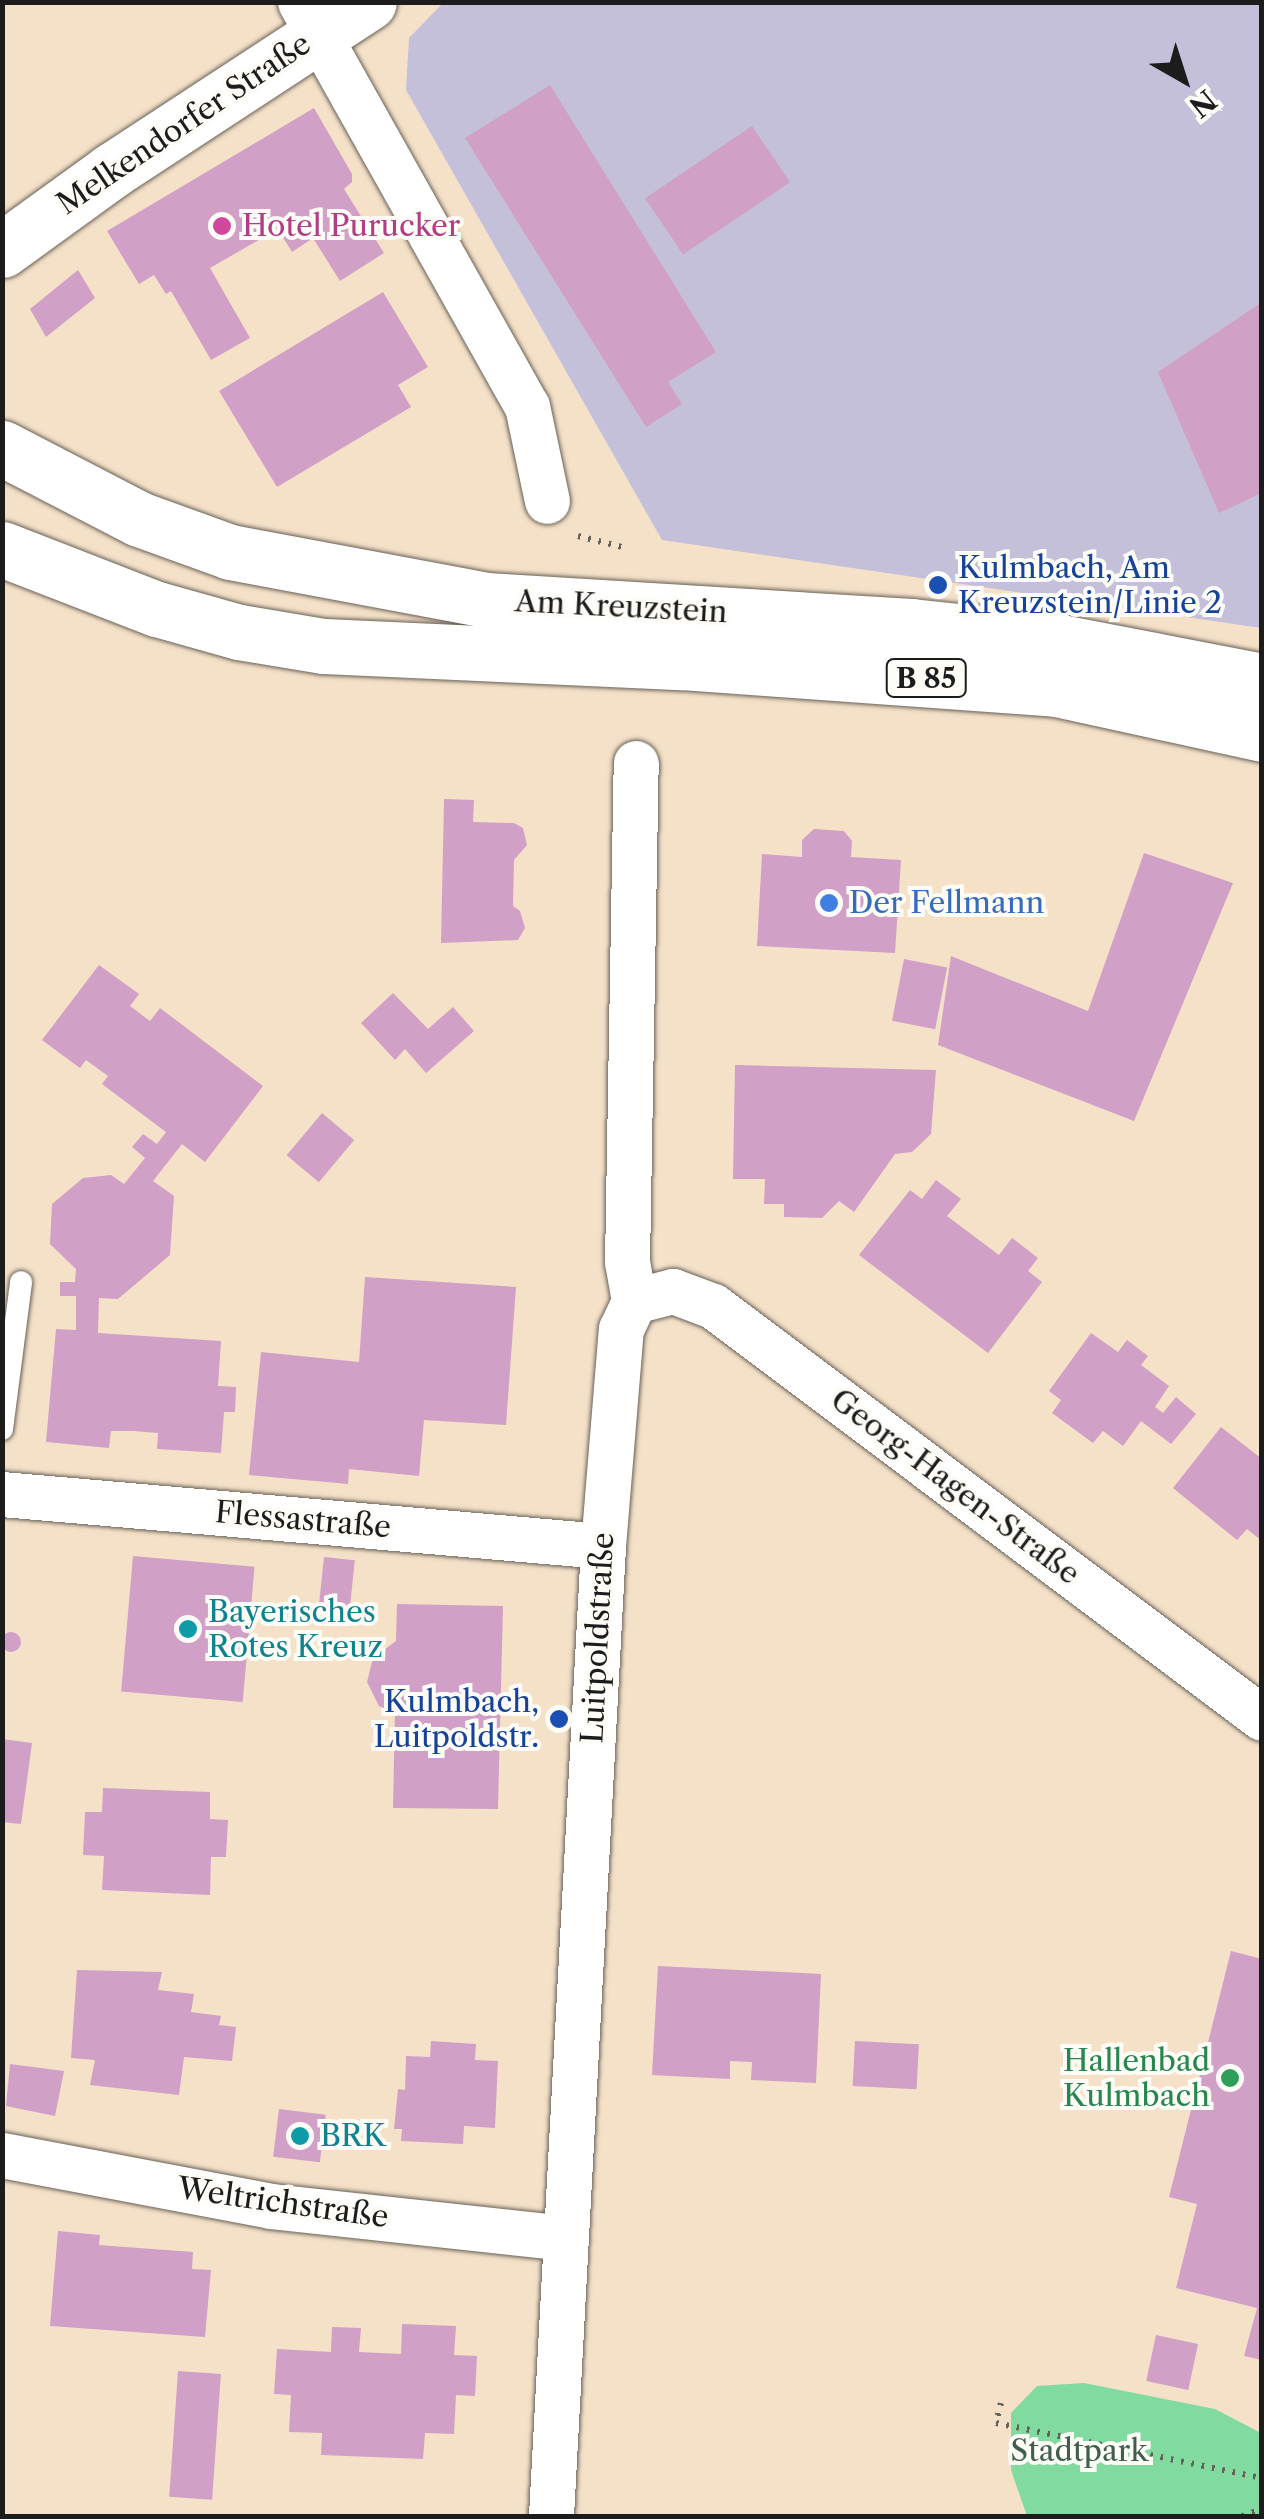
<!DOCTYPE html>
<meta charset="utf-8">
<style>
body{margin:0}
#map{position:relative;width:1264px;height:2519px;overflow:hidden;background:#f5e1c8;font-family:"Libre Caslon Text",serif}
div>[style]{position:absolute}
.industrial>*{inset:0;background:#c5c0da}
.green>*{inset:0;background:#81dba1}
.building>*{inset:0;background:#d0a0c7;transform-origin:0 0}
.round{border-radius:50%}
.path>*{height:6px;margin-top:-3px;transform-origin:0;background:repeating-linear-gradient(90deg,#686158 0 2.5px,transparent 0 10.5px)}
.roads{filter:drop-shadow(0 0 2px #686158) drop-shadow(0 0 2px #686158)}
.lane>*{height:22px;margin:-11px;padding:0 11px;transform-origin:11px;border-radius:11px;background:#fff}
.street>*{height:45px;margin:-22.5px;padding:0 22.5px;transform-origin:22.5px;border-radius:22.5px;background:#fff}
.secondary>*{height:55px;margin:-27.5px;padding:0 27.5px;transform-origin:27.5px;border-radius:27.5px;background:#fff}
.primary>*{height:55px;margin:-27.5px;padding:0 27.5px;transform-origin:27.5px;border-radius:27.5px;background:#fff}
.dots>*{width:28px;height:28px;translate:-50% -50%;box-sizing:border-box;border:5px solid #fdfcf7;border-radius:50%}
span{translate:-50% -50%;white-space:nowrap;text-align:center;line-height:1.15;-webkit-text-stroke:8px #fdfcf7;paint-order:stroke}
.shield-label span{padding:2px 8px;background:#fdfcf7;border:2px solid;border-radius:8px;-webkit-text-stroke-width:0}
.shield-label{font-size:28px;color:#1c1c1c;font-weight:700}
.street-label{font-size:30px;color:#1c1c1c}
.hotel-label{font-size:30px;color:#b23c85}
.left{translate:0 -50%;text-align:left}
.transit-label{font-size:30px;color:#164399}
.right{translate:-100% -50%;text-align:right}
.shop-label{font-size:30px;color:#366cbe}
.culture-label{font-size:30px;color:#0d838f}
.leisure-label{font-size:30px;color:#27864d}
.park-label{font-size:30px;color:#3f5f4b}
.frame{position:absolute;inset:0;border:5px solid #1c1c1c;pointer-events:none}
.north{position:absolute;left:1134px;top:30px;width:100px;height:100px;-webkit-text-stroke:8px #fdfcf7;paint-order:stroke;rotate:141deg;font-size:28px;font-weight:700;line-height:40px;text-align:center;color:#1c1c1c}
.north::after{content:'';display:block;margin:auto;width:35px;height:45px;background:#1c1c1c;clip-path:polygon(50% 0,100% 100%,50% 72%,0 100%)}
</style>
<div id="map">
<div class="industrial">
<i style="clip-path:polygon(443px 3px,1261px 3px,1261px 628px,662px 540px,406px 90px,409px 38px)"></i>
</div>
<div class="green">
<i style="clip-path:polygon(1084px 2383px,1215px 2409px,1261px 2433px,1261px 2516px,1027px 2516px,1011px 2470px,1011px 2413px,1037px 2386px)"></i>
</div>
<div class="building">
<i style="clip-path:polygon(550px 85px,716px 352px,668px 382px,682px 404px,646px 427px,465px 138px)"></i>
<i style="clip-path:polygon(314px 108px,352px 174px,352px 182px,344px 189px,384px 253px,340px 281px,313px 238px,292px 252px,278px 229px,210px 268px,250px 338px,211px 360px,171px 291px,166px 294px,154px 275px,139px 284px,107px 231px)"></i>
<i style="left:752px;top:126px;width:68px;height:129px;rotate:56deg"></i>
<i style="clip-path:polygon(78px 270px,95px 298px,46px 337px,30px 309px)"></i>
<i style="clip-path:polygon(383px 292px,428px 367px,398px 385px,411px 407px,277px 487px,219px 391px)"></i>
<i style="clip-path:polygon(1262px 302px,1262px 493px,1219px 513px,1158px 372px)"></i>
<i style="clip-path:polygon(444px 799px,474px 800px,473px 822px,514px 823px,523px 828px,527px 845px,514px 860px,513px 906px,520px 911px,525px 928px,518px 940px,441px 943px)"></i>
<i style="clip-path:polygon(814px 829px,844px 831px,852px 841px,851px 857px,901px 860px,895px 953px,757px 946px,762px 854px,802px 857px,802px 840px)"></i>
<i style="clip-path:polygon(1144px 853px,1233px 883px,1134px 1121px,938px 1045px,951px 956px,1088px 1011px)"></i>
<i style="left:904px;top:959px;width:44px;height:63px;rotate:11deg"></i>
<i style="clip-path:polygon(99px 965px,139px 994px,130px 1006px,150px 1021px,160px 1008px,263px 1086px,205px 1162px,182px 1144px,153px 1181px,174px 1196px,170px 1255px,118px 1299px,99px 1298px,98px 1333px,221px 1341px,218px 1386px,236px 1387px,235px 1412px,224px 1412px,221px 1453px,157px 1449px,158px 1433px,133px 1431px,111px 1431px,109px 1448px,46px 1442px,56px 1329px,76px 1330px,76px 1296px,60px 1296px,60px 1282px,75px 1282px,76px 1269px,50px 1244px,52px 1204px,83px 1178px,111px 1175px,124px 1184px,145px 1158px,132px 1147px,143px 1134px,157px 1144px,166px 1132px,102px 1084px,108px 1076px,86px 1060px,80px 1068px,42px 1040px)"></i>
<i style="clip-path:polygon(393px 993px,428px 1029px,453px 1007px,474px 1031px,426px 1073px,405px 1049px,395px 1060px,361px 1023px)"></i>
<i style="clip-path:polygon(735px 1065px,936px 1070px,931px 1134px,912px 1152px,895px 1154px,854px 1212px,839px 1201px,822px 1218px,784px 1217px,784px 1204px,764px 1204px,765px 1179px,733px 1179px)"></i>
<i style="left:322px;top:1113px;width:42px;height:55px;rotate:40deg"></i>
<i style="clip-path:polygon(936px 1180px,961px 1199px,947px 1216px,999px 1255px,1012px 1238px,1038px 1258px,1028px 1271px,1042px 1282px,988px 1353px,859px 1255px,910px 1190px,922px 1199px)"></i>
<i style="clip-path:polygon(365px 1277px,516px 1287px,506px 1425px,424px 1420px,419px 1476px,349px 1469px,348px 1484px,249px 1475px,261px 1352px,359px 1362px)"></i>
<i style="clip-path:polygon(1091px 1333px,1118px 1352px,1127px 1340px,1148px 1356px,1141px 1365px,1169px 1386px,1155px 1407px,1163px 1413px,1176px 1397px,1196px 1414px,1171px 1444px,1141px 1421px,1123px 1446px,1103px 1431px,1093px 1443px,1052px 1413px,1061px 1400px,1049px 1391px)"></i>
<i style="clip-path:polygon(1221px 1427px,1262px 1459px,1262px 1541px,1247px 1529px,1237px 1540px,1173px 1488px)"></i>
<i style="left:133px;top:1556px;width:122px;height:136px;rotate:5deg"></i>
<i style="left:324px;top:1557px;width:31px;height:50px;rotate:6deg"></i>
<i style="clip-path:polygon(397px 1604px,503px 1606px,498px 1809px,393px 1808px,395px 1713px,379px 1706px,367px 1682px,373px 1658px,396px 1641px)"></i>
<i class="round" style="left:1px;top:1632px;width:20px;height:20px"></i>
<i style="clip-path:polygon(2px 1739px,32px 1743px,21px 1824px,2px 1822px)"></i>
<i style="clip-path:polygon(103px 1788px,210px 1792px,210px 1819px,228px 1820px,226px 1857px,211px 1857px,210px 1895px,102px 1890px,104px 1856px,83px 1855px,85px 1812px,102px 1812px)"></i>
<i style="clip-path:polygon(1231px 1951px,1262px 1959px,1262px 2360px,1244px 2356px,1257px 2308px,1176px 2288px,1197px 2204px,1169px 2197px)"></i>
<i style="clip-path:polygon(658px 1966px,821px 1974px,816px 2083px,751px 2080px,752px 2062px,730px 2061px,730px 2079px,652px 2075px)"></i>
<i style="clip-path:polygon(77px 1970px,162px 1972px,158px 1990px,194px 1994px,191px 2012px,221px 2016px,219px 2025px,236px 2027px,232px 2061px,184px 2057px,179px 2095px,90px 2085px,95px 2060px,71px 2058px)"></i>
<i style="clip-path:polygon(431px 2041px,476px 2044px,475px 2060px,498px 2061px,495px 2128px,464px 2126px,463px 2144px,401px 2141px,402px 2129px,394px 2129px,398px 2089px,405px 2090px,406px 2056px,430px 2057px)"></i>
<i style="left:855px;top:2041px;width:64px;height:45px;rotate:3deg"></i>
<i style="clip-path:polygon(10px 2064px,64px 2071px,55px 2116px,6px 2106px)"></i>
<i style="left:279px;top:2109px;width:47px;height:48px;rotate:7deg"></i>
<i style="clip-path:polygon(58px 2231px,100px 2235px,99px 2245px,193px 2252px,192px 2269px,211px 2270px,205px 2337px,50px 2326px)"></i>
<i style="clip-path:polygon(402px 2324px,456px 2326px,454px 2355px,477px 2356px,475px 2396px,456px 2395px,454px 2434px,425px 2433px,423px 2459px,321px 2455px,322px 2433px,289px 2432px,291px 2395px,274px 2394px,277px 2349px,331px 2352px,332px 2327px,361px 2328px,359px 2352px,401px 2354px)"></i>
<i style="left:1156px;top:2335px;width:43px;height:47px;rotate:12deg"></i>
<i style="left:178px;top:2371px;width:43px;height:126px;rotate:4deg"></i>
</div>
<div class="path">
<i style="left:578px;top:536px;width:49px;rotate:14deg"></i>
<i style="left:1001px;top:2403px;width:21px;rotate:104deg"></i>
<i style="left:996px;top:2423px;width:272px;rotate:11.7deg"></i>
<i style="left:1242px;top:2516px;width:21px;rotate:-19deg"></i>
</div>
<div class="roads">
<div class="lane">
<i style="left:2px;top:1429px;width:148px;rotate:-82.6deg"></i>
</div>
<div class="street">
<i style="left:300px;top:2px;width:463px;rotate:60.7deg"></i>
<i style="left:527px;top:406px;width:97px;rotate:78.1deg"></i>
<i style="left:634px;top:1301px;width:40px;rotate:-14.4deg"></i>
<i style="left:673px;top:1291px;width:43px;rotate:20.6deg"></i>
<i style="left:713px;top:1306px;width:686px;rotate:36.89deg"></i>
<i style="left:2px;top:1494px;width:603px;rotate:4.95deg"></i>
<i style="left:2px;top:2155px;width:274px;rotate:10.7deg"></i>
<i style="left:271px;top:2206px;width:296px;rotate:6.2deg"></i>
<i style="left:551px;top:2516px;width:971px;rotate:-86.93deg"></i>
<i style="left:603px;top:1546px;width:218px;rotate:-85.3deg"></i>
<i style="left:621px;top:1329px;width:31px;rotate:-65deg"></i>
<i style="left:634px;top:1301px;width:40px;rotate:-100deg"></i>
<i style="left:627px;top:1262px;width:499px;rotate:-89deg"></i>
</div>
<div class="secondary">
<i style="left:2px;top:250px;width:135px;rotate:-35.9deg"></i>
<i style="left:111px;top:171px;width:308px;rotate:-33.2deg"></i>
</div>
<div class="primary">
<i style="left:2px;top:448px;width:154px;rotate:27.4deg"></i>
<i style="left:139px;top:519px;width:97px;rotate:19.9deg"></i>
<i style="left:230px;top:552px;width:260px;rotate:10.6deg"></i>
<i style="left:486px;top:600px;width:426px;rotate:3.5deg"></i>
<i style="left:911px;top:626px;width:150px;rotate:6.1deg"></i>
<i style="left:1060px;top:642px;width:206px;rotate:10.9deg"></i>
<i style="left:2px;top:549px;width:166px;rotate:21.2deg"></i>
<i style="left:157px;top:609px;width:85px;rotate:15.7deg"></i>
<i style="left:239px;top:632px;width:86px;rotate:9.4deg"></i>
<i style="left:324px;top:646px;width:358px;rotate:2.6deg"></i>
<i style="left:682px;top:662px;width:375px;rotate:4.1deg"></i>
<i style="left:1056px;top:689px;width:211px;rotate:12.3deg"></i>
</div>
</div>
<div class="dots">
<i style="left:222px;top:226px;background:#d1479c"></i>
<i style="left:938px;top:585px;background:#1a4fb4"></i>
<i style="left:829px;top:903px;background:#3f7fe0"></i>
<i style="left:188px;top:1629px;background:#0f9aa8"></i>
<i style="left:559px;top:1719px;background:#1a4fb4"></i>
<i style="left:1230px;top:2078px;background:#2e9e5b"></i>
<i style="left:300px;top:2136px;background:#0f9aa8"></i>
</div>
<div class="shield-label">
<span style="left:926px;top:678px">B 85</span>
</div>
<div class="street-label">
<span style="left:184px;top:124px;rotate:-34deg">Melkendorfer Straße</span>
<span style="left:621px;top:607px;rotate:3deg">Am Kreuzstein</span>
<span style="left:955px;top:1487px;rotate:37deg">Georg-Hagen-Straße</span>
<span style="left:303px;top:1520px;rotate:5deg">Flessastraße</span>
<span style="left:598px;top:1638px;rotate:-87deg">Luitpoldstraße</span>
<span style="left:283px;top:2203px;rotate:8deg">Weltrichstraße</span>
</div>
<div class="hotel-label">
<span class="left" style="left:242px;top:226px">Hotel Purucker</span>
</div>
<div class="transit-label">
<span class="left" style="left:958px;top:585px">Kulmbach, Am<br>Kreuzstein/Linie 2</span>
<span class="right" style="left:539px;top:1719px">Kulmbach,<br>Luitpoldstr.</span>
</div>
<div class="shop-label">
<span class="left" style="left:849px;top:903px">Der Fellmann</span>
</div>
<div class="culture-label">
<span class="left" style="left:208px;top:1629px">Bayerisches<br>Rotes Kreuz</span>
<span class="left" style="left:320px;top:2136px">BRK</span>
</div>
<div class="leisure-label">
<span class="right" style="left:1210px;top:2078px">Hallenbad<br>Kulmbach</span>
</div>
<div class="park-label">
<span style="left:1079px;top:2451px">Stadtpark</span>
</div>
<div class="frame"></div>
<div class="north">N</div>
</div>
